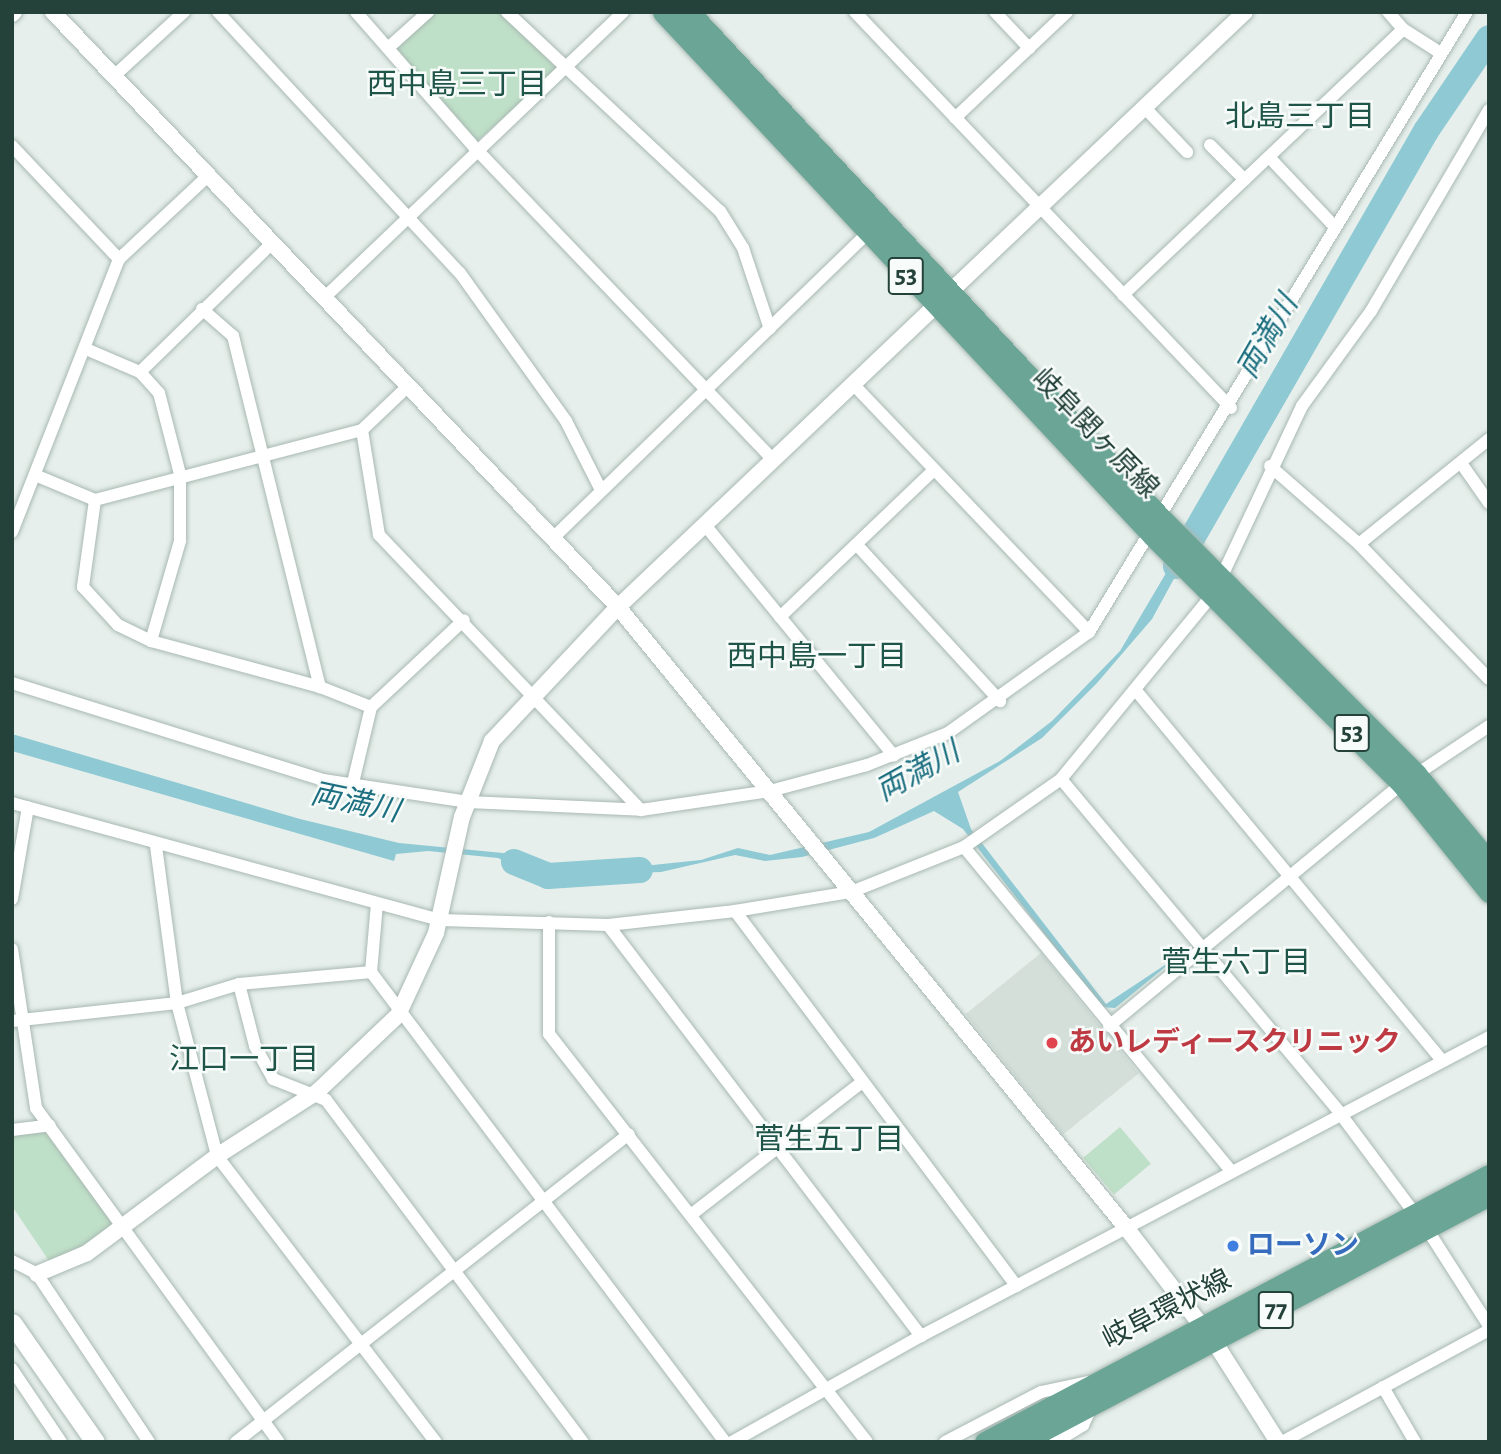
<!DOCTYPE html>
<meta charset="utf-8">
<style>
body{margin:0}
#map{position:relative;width:1501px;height:1454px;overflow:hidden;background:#e6efeb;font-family:"Alegreya Sans","Noto Sans JP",sans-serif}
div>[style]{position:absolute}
.built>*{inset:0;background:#d4dfda;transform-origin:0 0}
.green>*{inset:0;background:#bfe0c8;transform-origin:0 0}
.water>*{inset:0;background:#8ec9d4}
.river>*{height:26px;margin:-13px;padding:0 13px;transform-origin:13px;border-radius:13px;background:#8ec9d4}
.roads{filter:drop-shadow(0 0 2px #a8b8b2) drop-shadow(0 0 2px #a8b8b2)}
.minor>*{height:12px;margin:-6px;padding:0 6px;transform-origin:6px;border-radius:6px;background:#fff}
.tertiary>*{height:16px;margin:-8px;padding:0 8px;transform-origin:8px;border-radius:8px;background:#fff}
.secondary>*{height:19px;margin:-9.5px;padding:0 9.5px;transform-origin:9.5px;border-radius:9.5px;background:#fff}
.primary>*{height:21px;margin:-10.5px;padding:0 10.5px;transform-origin:10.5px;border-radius:10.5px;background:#6aa596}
.dots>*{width:19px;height:19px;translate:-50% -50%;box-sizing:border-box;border:4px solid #f7fbf9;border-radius:50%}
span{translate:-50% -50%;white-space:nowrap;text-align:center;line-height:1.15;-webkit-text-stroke:5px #f7fbf9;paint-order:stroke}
.shield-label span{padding:2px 5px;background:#f7fbf9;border:2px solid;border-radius:5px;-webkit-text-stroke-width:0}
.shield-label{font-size:26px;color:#24423a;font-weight:700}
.street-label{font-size:28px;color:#24423a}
.health-label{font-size:28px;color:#be3a42;font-weight:700}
.left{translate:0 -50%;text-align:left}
.shop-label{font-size:28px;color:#366cbe;font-weight:700}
.neighbourhood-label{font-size:30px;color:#1f5548}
.water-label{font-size:30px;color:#1c6f80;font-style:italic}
.frame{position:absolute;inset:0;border:14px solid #24423a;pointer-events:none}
</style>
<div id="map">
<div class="built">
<i style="left:1041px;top:953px;width:155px;height:97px;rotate:51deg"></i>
</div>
<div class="green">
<i style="clip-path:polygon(434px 12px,502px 12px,558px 70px,477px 141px,394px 48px)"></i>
<i style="left:1120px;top:1127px;width:48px;height:48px;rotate:50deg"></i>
<i style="clip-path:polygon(45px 1132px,117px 1226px,51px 1264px,12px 1206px,12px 1136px)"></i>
</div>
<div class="water">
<i style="clip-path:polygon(1169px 568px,1176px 575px,1152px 619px,1097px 683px,1042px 738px,958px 792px,971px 829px,1106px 1004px,1180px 955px,1115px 1008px,1101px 1007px,963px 829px,934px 811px,874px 838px,802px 857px,765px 861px,735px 855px,661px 872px,540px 876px,498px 858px,428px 851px,396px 854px,394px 861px,12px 751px,12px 734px,300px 819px,399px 843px,503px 853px,538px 866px,624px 868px,701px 860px,738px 848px,770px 855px,869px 832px,1000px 761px,1052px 721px,1120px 651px)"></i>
</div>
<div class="river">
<i style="left:1176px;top:566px;width:502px;rotate:-60.11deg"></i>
<i style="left:1426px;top:131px;width:112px;rotate:-55.9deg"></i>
<i style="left:514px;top:862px;width:37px;rotate:22deg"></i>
<i style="left:548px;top:876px;width:92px;rotate:-3.7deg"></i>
</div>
<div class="roads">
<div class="minor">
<i style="left:218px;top:12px;width:356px;rotate:47.2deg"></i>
<i style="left:460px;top:273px;width:182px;rotate:54.4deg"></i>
<i style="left:566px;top:421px;width:77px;rotate:63.1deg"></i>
<i style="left:356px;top:12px;width:184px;rotate:48.8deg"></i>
<i style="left:477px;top:150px;width:427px;rotate:46.3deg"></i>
<i style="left:507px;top:12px;width:291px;rotate:43.1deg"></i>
<i style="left:720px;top:211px;width:44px;rotate:58.1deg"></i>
<i style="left:743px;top:248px;width:85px;rotate:71.6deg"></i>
<i style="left:855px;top:12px;width:546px;rotate:46.48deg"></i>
<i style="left:995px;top:12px;width:50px;rotate:46.6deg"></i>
<i style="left:1403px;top:29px;width:43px;rotate:32.6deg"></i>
<i style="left:388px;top:48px;width:54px;rotate:-42deg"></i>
<i style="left:114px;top:76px;width:95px;rotate:-42.4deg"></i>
<i style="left:1145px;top:108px;width:61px;rotate:46.3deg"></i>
<i style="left:955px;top:118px;width:154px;rotate:-43.4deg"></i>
<i style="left:1210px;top:145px;width:49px;rotate:45deg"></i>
<i style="left:12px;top:146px;width:156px;rotate:46.6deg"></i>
<i style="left:1269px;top:157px;width:96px;rotate:46.7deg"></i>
<i style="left:1123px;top:295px;width:386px;rotate:-43.5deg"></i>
<i style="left:1403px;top:29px;width:23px;rotate:-131deg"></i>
<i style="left:324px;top:298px;width:414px;rotate:-43.7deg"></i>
<i style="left:202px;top:309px;width:41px;rotate:41.1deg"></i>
<i style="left:233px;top:336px;width:362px;rotate:76.1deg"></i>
<i style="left:86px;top:349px;width:59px;rotate:23.1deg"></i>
<i style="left:140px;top:372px;width:28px;rotate:48deg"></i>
<i style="left:159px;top:393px;width:84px;rotate:75.5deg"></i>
<i style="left:180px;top:474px;width:67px;rotate:90deg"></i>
<i style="left:180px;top:541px;width:104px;rotate:106.2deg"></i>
<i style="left:140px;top:372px;width:183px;rotate:-44.3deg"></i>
<i style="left:852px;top:383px;width:344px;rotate:46.4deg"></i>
<i style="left:362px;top:430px;width:106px;rotate:80.8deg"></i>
<i style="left:379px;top:535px;width:380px;rotate:46.4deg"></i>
<i style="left:1461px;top:463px;width:49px;rotate:55deg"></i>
<i style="left:1270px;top:466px;width:118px;rotate:41.2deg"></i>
<i style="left:1359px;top:544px;width:187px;rotate:46.1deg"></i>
<i style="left:35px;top:475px;width:65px;rotate:22.6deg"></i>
<i style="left:95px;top:500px;width:276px;rotate:-14.7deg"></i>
<i style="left:362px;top:430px;width:59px;rotate:-43.6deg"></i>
<i style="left:95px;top:500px;width:88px;rotate:97.9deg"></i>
<i style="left:83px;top:587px;width:52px;rotate:47.4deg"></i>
<i style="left:118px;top:625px;width:37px;rotate:26deg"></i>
<i style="left:151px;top:641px;width:175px;rotate:15.2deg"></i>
<i style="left:320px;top:687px;width:55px;rotate:21.4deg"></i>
<i style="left:705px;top:525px;width:298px;rotate:50.7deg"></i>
<i style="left:12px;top:532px;width:293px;rotate:-68.6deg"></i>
<i style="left:119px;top:259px;width:122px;rotate:-43deg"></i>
<i style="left:552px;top:539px;width:438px;rotate:-44.1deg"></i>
<i style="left:1359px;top:544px;width:167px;rotate:-38.9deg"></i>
<i style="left:857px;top:545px;width:212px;rotate:47.5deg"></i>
<i style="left:780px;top:617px;width:211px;rotate:-43.7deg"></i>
<i style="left:12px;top:683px;width:326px;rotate:17.3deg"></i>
<i style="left:323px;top:780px;width:147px;rotate:8.6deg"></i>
<i style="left:468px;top:802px;width:173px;rotate:2.6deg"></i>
<i style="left:641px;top:810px;width:130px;rotate:-8.4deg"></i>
<i style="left:770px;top:791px;width:100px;rotate:-15deg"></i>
<i style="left:867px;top:765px;width:87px;rotate:-21.6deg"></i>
<i style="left:948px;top:733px;width:173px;rotate:-35.6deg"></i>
<i style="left:1089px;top:632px;width:726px;rotate:-58.63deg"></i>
<i style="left:1138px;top:693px;width:477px;rotate:50.4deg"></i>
<i style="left:1061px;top:779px;width:434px;rotate:50.1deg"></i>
<i style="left:1339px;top:1112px;width:127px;rotate:53.3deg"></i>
<i style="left:352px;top:787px;width:82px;rotate:-76.6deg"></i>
<i style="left:371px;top:707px;width:127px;rotate:-43.1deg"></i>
<i style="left:12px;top:803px;width:444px;rotate:15.3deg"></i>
<i style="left:440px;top:920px;width:168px;rotate:1.7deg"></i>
<i style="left:608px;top:925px;width:128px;rotate:-6.3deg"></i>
<i style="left:735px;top:911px;width:118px;rotate:-9.3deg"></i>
<i style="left:851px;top:892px;width:122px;rotate:-21.7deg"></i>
<i style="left:964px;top:847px;width:118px;rotate:-35deg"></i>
<i style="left:1061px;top:779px;width:241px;rotate:-50.6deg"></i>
<i style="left:1214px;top:593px;width:207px;rotate:-64.8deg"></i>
<i style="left:1302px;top:406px;width:117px;rotate:-54deg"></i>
<i style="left:1371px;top:311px;width:233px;rotate:-59.6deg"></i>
<i style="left:156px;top:846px;width:158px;rotate:82.4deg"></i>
<i style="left:177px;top:1003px;width:158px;rotate:75.3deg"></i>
<i style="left:217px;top:1156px;width:360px;rotate:52.6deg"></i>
<i style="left:964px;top:847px;width:418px;rotate:50.5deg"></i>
<i style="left:12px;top:899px;width:93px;rotate:-80.1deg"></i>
<i style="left:735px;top:911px;width:469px;rotate:53.1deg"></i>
<i style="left:549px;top:922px;width:112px;rotate:90deg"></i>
<i style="left:549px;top:1034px;width:517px;rotate:52.07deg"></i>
<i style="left:608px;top:925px;width:517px;rotate:52.71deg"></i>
<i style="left:921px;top:1336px;width:642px;rotate:-27.76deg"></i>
<i style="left:12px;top:949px;width:161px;rotate:81.4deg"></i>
<i style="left:36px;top:1108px;width:413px;rotate:54deg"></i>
<i style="left:371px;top:972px;width:68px;rotate:-85deg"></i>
<i style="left:239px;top:984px;width:64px;rotate:75.5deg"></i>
<i style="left:255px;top:1046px;width:38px;rotate:61deg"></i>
<i style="left:273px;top:1079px;width:57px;rotate:21.6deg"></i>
<i style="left:326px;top:1100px;width:428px;rotate:53.1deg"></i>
<i style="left:12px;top:1021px;width:166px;rotate:-6.2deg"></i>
<i style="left:177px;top:1003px;width:65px;rotate:-17deg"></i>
<i style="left:239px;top:984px;width:133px;rotate:-5.2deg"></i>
<i style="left:371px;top:972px;width:588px;rotate:53.01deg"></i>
<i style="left:1109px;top:1026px;width:380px;rotate:-39.6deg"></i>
<i style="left:1402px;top:784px;width:105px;rotate:-33.7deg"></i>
<i style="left:12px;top:1130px;width:38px;rotate:-7deg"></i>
<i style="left:692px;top:1214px;width:215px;rotate:-37.8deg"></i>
<i style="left:1427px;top:1229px;width:115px;rotate:57.4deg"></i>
<i style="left:12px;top:1261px;width:28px;rotate:27deg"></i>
<i style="left:37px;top:1274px;width:202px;rotate:56.3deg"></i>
<i style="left:12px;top:1369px;width:88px;rotate:56.1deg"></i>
<i style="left:1383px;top:1387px;width:64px;rotate:59.8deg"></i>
<i style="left:236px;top:1442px;width:499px;rotate:-38.1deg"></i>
<i style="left:732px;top:1442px;width:217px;rotate:-29.3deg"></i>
<i style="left:945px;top:1442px;width:108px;rotate:-27.5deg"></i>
<i style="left:1041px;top:1392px;width:48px;rotate:-12deg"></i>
<i style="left:1055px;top:1442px;width:33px;rotate:-31deg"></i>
<i style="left:1083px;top:1425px;width:23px;rotate:-65deg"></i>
<i style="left:1282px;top:1442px;width:235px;rotate:-28.4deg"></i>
</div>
<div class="tertiary">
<i style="left:53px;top:12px;width:821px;rotate:46.48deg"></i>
<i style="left:618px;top:607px;width:799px;rotate:50.69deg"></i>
<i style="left:1124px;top:1225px;width:149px;rotate:52.4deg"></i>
<i style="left:1215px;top:1343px;width:117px;rotate:57.5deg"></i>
<i style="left:12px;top:14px;width:3px;rotate:-45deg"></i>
<i style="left:37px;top:1274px;width:54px;rotate:-22.8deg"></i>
<i style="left:87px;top:1253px;width:162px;rotate:-36.7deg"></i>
<i style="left:217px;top:1156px;width:119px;rotate:-32.6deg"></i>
<i style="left:317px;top:1092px;width:112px;rotate:-43.5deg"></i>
<i style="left:398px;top:1015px;width:90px;rotate:-65.1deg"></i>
<i style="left:436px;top:933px;width:119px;rotate:-77.4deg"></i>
<i style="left:462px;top:817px;width:82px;rotate:-68.5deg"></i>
<i style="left:492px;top:741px;width:184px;rotate:-46.8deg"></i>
<i style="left:618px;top:607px;width:864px;rotate:-43.5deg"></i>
</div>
<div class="secondary">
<i style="left:12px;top:1323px;width:145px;rotate:55.1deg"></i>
</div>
<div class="primary">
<i style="left:663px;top:12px;width:717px;rotate:46.92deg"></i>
<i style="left:1153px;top:536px;width:351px;rotate:44.9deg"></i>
<i style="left:1402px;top:784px;width:139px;rotate:51.1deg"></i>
<i style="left:689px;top:12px;width:688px;rotate:47deg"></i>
<i style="left:1158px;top:515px;width:366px;rotate:45.1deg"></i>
<i style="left:1416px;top:774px;width:114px;rotate:50.3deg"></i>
<i style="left:985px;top:1442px;width:570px;rotate:-27.91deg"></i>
<i style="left:1021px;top:1442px;width:529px;rotate:-27.82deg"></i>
</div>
</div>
<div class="dots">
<i style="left:1052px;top:1043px;background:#e0444e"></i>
<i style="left:1233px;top:1246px;background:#3f7fe0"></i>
</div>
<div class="shield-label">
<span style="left:906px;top:276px">53</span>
<span style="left:1352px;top:733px">53</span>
<span style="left:1276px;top:1310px">77</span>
</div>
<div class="street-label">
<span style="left:1095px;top:434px;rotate:46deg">岐阜関ヶ原線</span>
<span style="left:1167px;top:1310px;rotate:-27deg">岐阜環状線</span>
</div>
<div class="health-label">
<span class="left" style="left:1068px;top:1043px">あいレディースクリニック</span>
</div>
<div class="shop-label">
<span class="left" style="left:1247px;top:1246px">ローソン</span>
</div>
<div class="neighbourhood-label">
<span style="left:457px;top:85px">西中島三丁目</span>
<span style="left:1300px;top:117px">北島三丁目</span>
<span style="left:817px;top:657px">西中島一丁目</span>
<span style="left:1236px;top:963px">菅生六丁目</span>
<span style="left:244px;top:1060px">江口一丁目</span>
<span style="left:829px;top:1140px">菅生五丁目</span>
</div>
<div class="water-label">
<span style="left:1268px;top:337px;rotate:-60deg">両満川</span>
<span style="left:918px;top:772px;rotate:-29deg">両満川</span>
<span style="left:355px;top:803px;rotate:12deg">両満川</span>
</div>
<div class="frame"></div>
</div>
